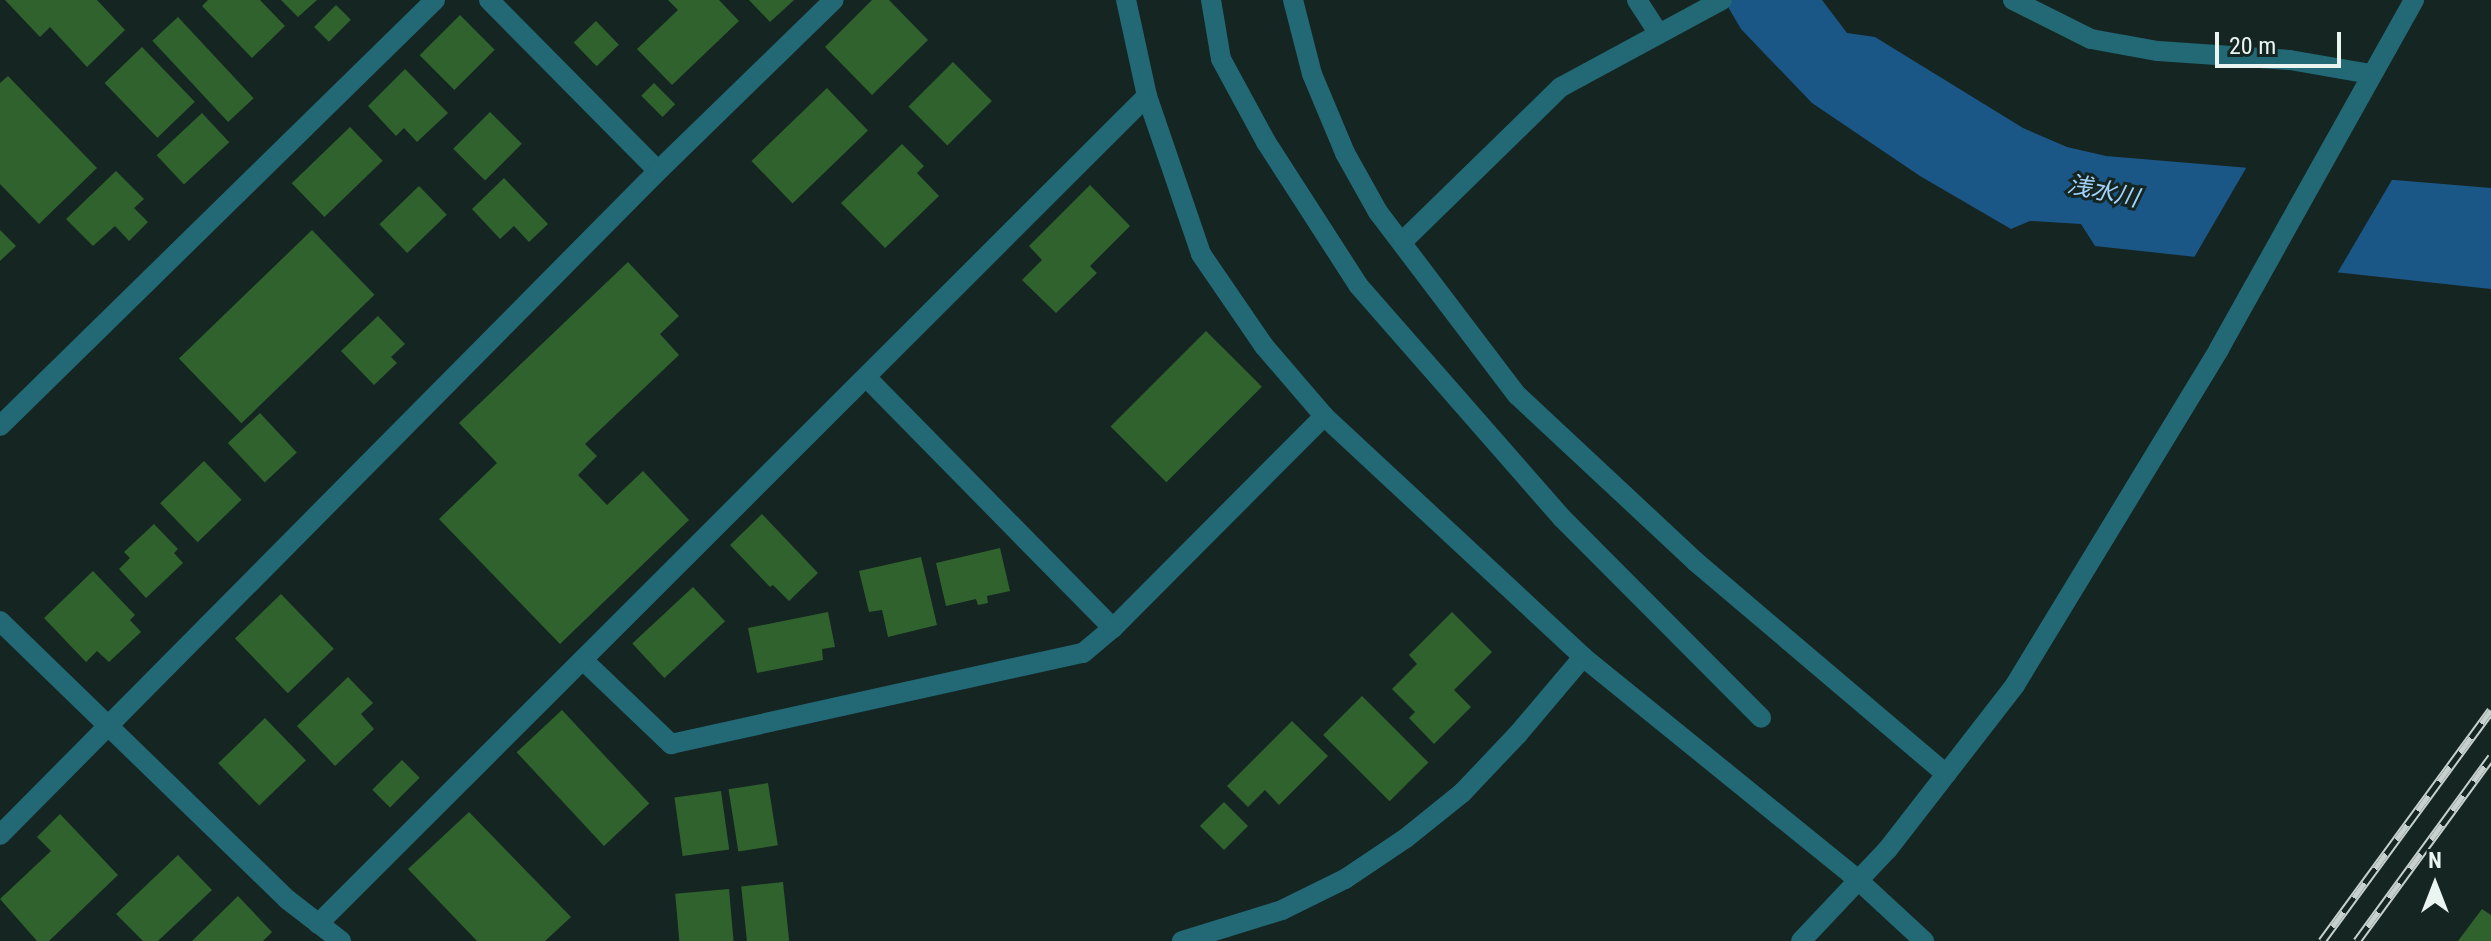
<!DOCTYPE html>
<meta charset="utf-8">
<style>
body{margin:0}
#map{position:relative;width:2491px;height:941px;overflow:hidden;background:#152521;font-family:"Roboto Condensed","Noto Sans JP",sans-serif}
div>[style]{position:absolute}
.water>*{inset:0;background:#1b5786}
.pier>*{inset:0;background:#152521}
.building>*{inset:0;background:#30622e;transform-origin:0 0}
.minor>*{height:20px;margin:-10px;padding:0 10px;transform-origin:10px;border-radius:10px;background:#226875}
.tertiary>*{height:20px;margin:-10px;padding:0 10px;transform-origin:10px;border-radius:10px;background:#226875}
.rail>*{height:9px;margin-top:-4.5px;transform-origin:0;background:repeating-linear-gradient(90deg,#152521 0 18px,#c6d1ce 0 36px);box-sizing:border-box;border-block:2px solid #c6d1ce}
span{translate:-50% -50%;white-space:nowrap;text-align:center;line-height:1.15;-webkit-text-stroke:6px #152521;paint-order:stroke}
.water-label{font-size:24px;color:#a3d2fc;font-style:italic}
.north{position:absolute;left:2395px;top:845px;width:80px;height:80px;-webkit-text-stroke:6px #152521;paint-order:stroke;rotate:0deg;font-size:22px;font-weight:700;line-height:32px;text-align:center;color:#eaf4f1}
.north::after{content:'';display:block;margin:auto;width:28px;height:36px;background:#eaf4f1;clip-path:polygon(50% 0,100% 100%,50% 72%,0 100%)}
.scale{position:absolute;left:2215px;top:32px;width:126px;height:36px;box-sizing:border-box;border:4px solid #eaf4f1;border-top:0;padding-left:10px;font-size:24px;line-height:28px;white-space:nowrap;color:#eaf4f1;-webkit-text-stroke:6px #152521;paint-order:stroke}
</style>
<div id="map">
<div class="water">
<i style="clip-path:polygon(1724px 0,1822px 0,1847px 33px,1875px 37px,2023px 128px,2067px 147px,2106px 156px,2491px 188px,2491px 289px,2095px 246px,2081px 224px,2030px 221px,2011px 229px,1920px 176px,1812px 103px,1741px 29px)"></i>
</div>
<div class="pier">
<i style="clip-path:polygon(2249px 163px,2369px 171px,2396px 173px,2335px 277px,2192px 261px)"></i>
</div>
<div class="building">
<i style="clip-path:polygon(5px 0,97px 0,125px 30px,87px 67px,50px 27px,40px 37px)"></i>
<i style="clip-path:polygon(208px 0,260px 0,285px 26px,252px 58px,202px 6px)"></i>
<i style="clip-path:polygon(281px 0,317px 0,298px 17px)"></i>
<i style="clip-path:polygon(668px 0,719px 0,739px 21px,672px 85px,637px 49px,678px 10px)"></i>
<i style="clip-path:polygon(749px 0,794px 0,770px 22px)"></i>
<i style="clip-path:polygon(872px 0,889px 0,928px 40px,872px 95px,825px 47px)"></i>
<i style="left:336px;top:5px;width:21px;height:31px;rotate:45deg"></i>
<i style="left:460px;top:15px;width:49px;height:57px;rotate:45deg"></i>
<i style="left:178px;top:17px;width:111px;height:35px;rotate:47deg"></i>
<i style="left:596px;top:21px;width:33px;height:31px;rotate:46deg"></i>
<i style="left:142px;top:47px;width:76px;height:52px;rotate:46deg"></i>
<i style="left:953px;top:62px;width:55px;height:63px;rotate:45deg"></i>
<i style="clip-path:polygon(405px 69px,448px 113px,417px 142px,404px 128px,396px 136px,368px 106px)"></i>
<i style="clip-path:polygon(8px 76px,97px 168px,39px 224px,0 184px,0 83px)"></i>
<i style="left:654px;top:83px;width:30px;height:18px;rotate:45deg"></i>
<i style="left:827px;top:88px;width:59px;height:105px;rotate:46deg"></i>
<i style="left:490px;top:112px;width:45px;height:52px;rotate:45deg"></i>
<i style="left:202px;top:113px;width:40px;height:62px;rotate:47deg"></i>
<i style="left:350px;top:127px;width:47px;height:81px;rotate:46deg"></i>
<i style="clip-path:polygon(902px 144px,924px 166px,917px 173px,939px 196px,885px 248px,841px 203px)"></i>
<i style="clip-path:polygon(116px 171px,144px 199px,134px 208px,148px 222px,129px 241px,115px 226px,93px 246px,66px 219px)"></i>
<i style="clip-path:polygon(504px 178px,548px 224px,529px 242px,514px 226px,500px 239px,472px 209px)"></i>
<i style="clip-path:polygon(1090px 185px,1130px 226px,1090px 266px,1097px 273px,1056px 313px,1022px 280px,1042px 260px,1029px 246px)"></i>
<i style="left:419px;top:186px;width:40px;height:55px;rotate:46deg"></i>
<i style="clip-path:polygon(0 230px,16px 246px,0 261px)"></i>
<i style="left:312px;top:230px;width:90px;height:185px;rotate:46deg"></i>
<i style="clip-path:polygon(628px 262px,679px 316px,660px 334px,679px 355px,585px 444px,597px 456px,578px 475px,607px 505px,643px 471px,689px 520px,560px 644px,439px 519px,497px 463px,459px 423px)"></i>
<i style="clip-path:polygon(378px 316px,405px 344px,391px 357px,397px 363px,374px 385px,341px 351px)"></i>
<i style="left:1206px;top:331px;width:79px;height:135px;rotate:45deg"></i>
<i style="left:260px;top:413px;width:54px;height:44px;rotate:47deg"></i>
<i style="left:204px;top:461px;width:54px;height:61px;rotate:46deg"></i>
<i style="clip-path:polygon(762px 514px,818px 573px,789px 601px,773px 585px,770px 587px,730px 545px)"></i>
<i style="clip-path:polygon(154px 524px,178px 549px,174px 553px,183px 563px,146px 598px,119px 569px,130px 558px,124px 552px)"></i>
<i style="clip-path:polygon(1000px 548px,1010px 591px,987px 596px,988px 603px,978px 605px,976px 599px,946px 606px,936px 563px)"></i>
<i style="clip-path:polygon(921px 557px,937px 625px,888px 637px,882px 610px,869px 612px,859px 571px)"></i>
<i style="clip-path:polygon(93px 571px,135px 615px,130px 620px,141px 632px,109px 662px,97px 651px,86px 662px,44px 618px)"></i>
<i style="left:693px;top:587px;width:47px;height:83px;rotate:47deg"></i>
<i style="left:281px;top:594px;width:76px;height:64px;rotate:46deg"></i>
<i style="clip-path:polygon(828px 612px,835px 647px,822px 649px,823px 660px,757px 673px,748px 628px)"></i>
<i style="clip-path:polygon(1452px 612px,1492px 652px,1454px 690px,1471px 707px,1434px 744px,1409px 718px,1415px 712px,1392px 689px,1417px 664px,1409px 655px)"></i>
<i style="clip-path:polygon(348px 677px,373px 703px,361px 714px,374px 729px,335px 766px,297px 726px)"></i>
<i style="left:1362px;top:696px;width:94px;height:55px;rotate:45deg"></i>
<i style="left:562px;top:710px;width:128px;height:62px;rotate:47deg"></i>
<i style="left:265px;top:718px;width:59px;height:65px;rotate:46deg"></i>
<i style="clip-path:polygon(1292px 721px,1328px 756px,1279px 805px,1265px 790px,1248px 807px,1227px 786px)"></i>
<i style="left:402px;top:760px;width:25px;height:42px;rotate:45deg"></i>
<i style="left:768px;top:783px;width:63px;height:40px;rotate:81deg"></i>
<i style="left:721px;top:791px;width:59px;height:47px;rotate:82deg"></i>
<i style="left:1224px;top:802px;width:34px;height:34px;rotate:45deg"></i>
<i style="clip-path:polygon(469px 812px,571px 917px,545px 941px,477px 941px,408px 869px)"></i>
<i style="clip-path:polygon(60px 814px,118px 875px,49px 941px,37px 941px,0 899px,51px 851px,37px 837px)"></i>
<i style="clip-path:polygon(178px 855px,212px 890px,158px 941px,143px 941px,116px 914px)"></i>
<i style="left:783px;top:882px;width:59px;height:42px;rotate:84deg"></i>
<i style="left:729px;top:889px;width:52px;height:54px;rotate:85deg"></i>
<i style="clip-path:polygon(238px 896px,272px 932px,263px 941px,192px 941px)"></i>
<i style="clip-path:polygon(2482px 909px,2491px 915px,2491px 941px,2458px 941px)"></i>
</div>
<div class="minor">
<i style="left:489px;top:0;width:240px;rotate:45.3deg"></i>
<i style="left:1293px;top:0;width:76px;rotate:75.6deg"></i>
<i style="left:1312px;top:74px;width:86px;rotate:67.3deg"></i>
<i style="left:1345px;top:153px;width:68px;rotate:60.8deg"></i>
<i style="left:1378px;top:212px;width:230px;rotate:52.8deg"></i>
<i style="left:1517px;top:395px;width:245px;rotate:43deg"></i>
<i style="left:1696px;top:562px;width:328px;rotate:40.3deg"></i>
<i style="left:1637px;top:0;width:40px;rotate:57.1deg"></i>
<i style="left:2013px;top:0;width:87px;rotate:26.6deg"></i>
<i style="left:2091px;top:39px;width:68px;rotate:10.2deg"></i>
<i style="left:2158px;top:51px;width:132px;rotate:3.9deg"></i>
<i style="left:2290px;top:60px;width:81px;rotate:9.9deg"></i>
<i style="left:1147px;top:96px;width:167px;rotate:71.1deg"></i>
<i style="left:1201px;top:254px;width:112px;rotate:55.6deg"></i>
<i style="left:1264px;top:346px;width:92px;rotate:49.4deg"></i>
<i style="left:1324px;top:416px;width:354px;rotate:42.9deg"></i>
<i style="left:1583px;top:657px;width:354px;rotate:39deg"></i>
<i style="left:1402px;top:242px;width:222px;rotate:-44.3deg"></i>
<i style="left:1561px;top:87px;width:183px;rotate:-28.4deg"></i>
<i style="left:867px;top:378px;width:351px;rotate:45.5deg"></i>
<i style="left:0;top:426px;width:609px;rotate:-44.4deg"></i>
<i style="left:0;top:621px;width:401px;rotate:44.1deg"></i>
<i style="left:288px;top:900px;width:67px;rotate:37.7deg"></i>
<i style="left:583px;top:660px;width:122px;rotate:43.7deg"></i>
<i style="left:671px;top:744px;width:422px;rotate:-12.5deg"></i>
<i style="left:1083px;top:653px;width:39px;rotate:-40deg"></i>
<i style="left:1113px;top:628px;width:299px;rotate:-45.1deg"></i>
<i style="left:0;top:835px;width:935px;rotate:-45.26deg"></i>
<i style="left:658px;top:171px;width:245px;rotate:-44.2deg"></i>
<i style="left:318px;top:924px;width:1172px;rotate:-44.97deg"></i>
<i style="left:1147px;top:96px;width:98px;rotate:-102.3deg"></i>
<i style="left:1182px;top:941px;width:105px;rotate:-17.2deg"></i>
<i style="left:1282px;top:910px;width:70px;rotate:-26.2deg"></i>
<i style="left:1345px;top:879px;width:73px;rotate:-33.9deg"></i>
<i style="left:1406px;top:838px;width:72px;rotate:-38.8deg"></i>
<i style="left:1462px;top:793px;width:81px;rotate:-46.5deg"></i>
<i style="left:1518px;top:734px;width:101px;rotate:-49.8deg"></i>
</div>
<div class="tertiary">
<i style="left:1211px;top:0;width:60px;rotate:80.4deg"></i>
<i style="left:1221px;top:59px;width:94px;rotate:61.5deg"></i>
<i style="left:1266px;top:142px;width:170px;rotate:57.2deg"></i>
<i style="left:1358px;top:285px;width:310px;rotate:48.8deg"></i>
<i style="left:1562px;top:518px;width:282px;rotate:45.1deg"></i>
<i style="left:1858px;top:880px;width:90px;rotate:42.7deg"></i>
<i style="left:1801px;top:941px;width:127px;rotate:-46.6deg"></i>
<i style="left:1888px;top:849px;width:207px;rotate:-52.2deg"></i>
<i style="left:2015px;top:685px;width:393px;rotate:-58.7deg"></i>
<i style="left:2219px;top:349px;width:400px;rotate:-60.8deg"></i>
</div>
<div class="rail">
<i style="left:2322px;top:941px;width:286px;rotate:-53.8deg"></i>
<i style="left:2357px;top:941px;width:228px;rotate:-53.9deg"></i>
</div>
<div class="water-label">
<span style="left:2103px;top:192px;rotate:12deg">浅水川</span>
</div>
<div class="north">N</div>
<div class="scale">20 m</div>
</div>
